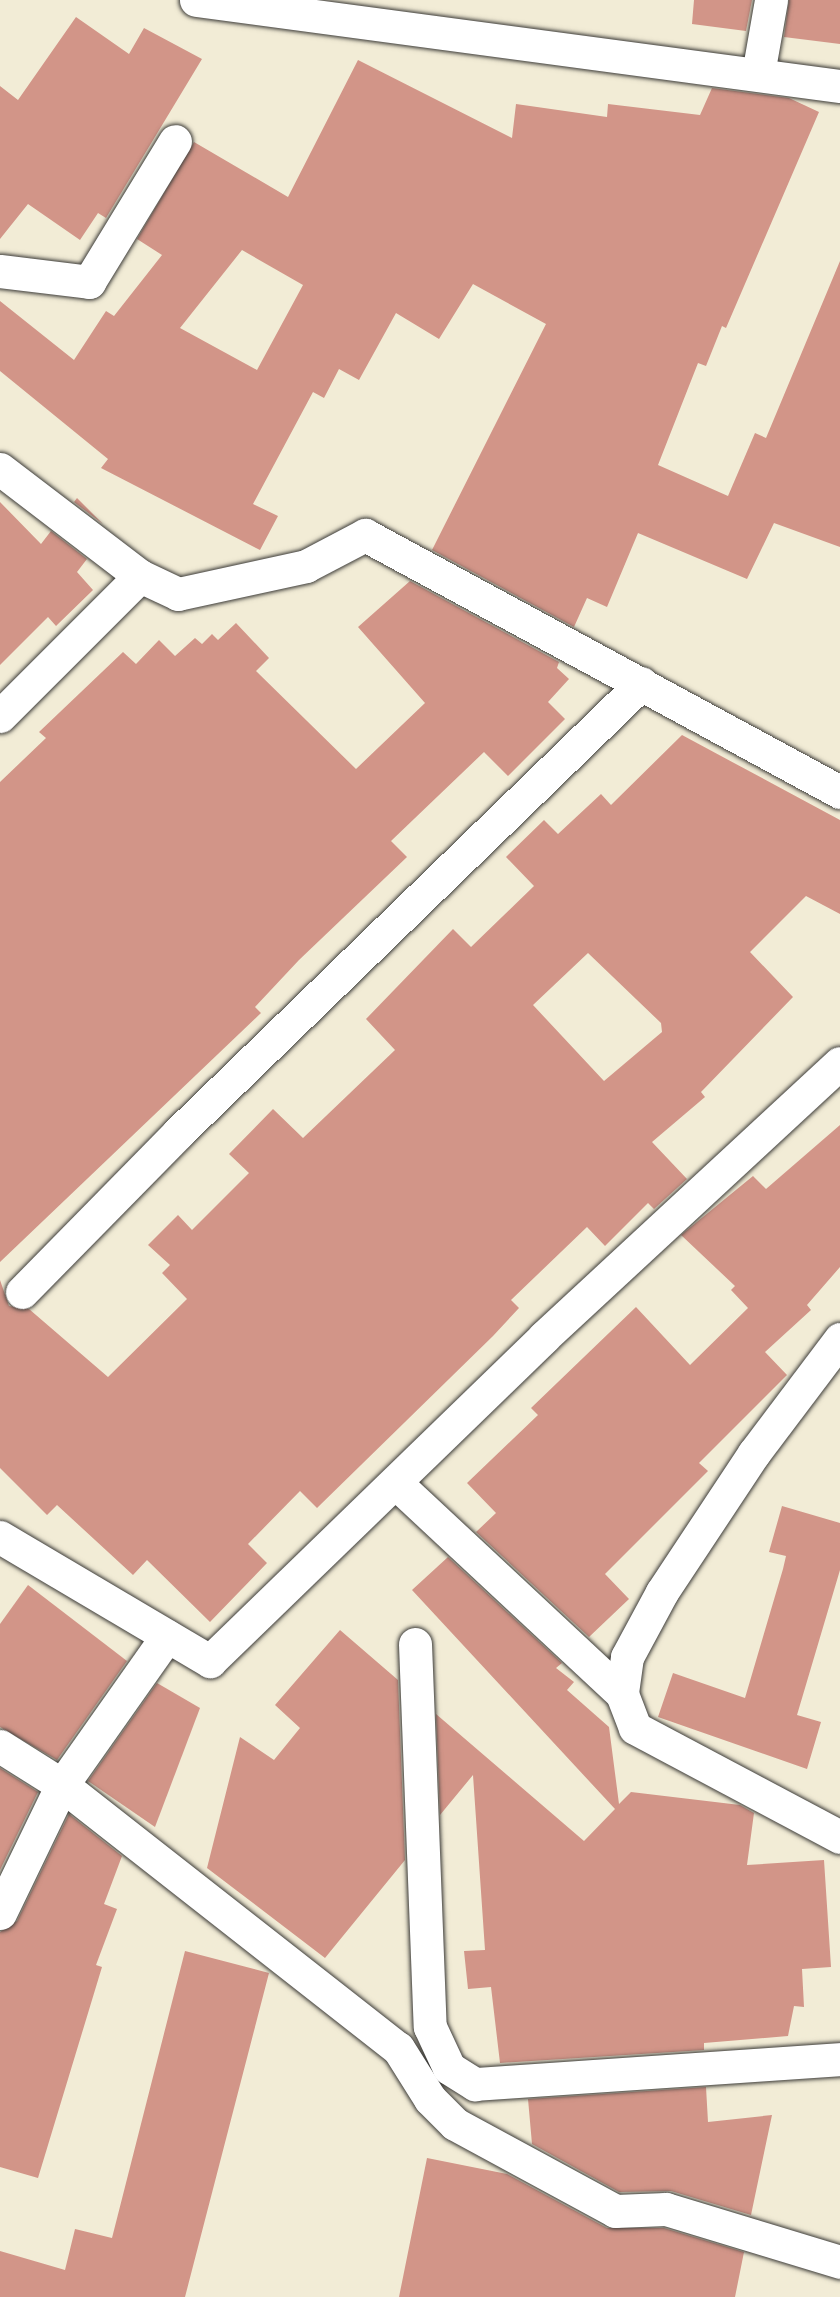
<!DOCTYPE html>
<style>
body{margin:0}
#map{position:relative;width:840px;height:2297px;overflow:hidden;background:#f2ecd6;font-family:"Shantell Sans",sans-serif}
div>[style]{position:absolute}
.building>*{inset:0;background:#d29588}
.roads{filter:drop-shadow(0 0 2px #3c3b38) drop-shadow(0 0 2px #3c3b38)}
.minor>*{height:33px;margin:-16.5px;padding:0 16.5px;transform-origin:16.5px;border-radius:16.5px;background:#fff}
span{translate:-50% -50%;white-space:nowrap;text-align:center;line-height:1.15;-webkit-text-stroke:4.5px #fdfcf7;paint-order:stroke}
</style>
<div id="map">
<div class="building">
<i style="clip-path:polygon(694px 0,752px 0,746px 31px,692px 24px)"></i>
<i style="clip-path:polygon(789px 0,840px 0,840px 44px,784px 37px)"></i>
<i style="clip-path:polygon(76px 17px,129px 54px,144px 28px,202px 59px,106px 218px,98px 213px,80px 240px,28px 204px,0 239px,0 86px,18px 100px)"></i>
<i style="clip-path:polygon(evenodd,358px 60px,512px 138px,516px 104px,607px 117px,608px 104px,700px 115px,712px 88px,789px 98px,819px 112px,726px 328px,722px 326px,706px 366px,698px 363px,658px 465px,728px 496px,755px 433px,766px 438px,840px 261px,840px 547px,774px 523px,747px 579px,638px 533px,607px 607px,587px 598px,574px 627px,432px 550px,546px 324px,473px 284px,439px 339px,396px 313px,359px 380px,339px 369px,324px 398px,313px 392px,253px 504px,278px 516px,260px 550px,101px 468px,108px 459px,0 371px,0 301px,74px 360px,106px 311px,114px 316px,162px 255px,137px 239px,194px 142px,288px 197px,358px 60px,242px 250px,303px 285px,257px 370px,180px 328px,242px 250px)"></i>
<i style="clip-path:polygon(77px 498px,103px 524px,74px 502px)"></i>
<i style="clip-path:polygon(0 502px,41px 544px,51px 531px,87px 559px,77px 572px,93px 590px,56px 626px,48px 617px,0 665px)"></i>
<i style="clip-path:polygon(410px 581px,559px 662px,557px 668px,569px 679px,548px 702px,565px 719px,508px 776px,484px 752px,391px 841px,407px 857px,299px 960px,255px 1007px,261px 1013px,0 1262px,0 782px,46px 738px,39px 732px,123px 652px,136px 664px,159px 640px,175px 656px,195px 638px,202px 644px,212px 634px,218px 640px,236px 623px,269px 658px,256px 671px,356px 769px,425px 703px,358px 627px)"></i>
<i style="clip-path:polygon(evenodd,682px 735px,840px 820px,840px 914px,806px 896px,750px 952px,793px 997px,701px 1092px,705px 1097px,652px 1142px,687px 1179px,654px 1209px,648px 1203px,605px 1246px,587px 1227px,511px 1300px,519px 1308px,493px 1336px,317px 1508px,300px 1491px,248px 1544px,267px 1563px,210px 1622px,147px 1560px,133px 1575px,57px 1505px,47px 1515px,0 1468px,0 1280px,9px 1306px,29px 1309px,108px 1377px,187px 1299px,162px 1273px,170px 1265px,148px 1245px,178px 1215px,192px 1230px,249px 1173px,229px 1154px,273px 1109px,303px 1138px,395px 1050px,366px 1019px,453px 929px,471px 947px,534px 886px,506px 857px,544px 820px,558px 834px,601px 794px,611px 805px,682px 735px,588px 953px,661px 1023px,662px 1032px,604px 1081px,533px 1005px,588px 953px)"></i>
<i style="clip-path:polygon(840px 1125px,840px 1267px,807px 1305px,811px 1310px,765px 1352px,787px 1375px,699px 1463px,708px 1471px,605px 1574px,629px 1599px,589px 1637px,476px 1532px,496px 1513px,467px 1483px,538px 1415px,531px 1408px,636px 1307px,690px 1365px,748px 1308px,731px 1290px,735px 1286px,681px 1235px,753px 1176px,766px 1189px)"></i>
<i style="clip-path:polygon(782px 1506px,840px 1523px,840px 1570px,797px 1715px,821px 1722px,807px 1769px,658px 1717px,673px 1673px,745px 1698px,783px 1569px,786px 1556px,769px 1552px)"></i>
<i style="clip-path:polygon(448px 1557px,562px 1663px,556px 1668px,574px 1682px,567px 1690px,609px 1727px,619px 1804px,631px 1792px,740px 1805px,754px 1813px,747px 1865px,824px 1860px,831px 1967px,802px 1969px,804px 2007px,794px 2006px,788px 2036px,704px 2043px,704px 2050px,500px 2063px,491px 1987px,468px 1989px,464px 1951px,485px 1950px,473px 1775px,440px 1815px,436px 1714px,584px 1841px,615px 1809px,412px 1590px)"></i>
<i style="clip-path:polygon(28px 1585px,127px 1661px,57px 1760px,0 1727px,0 1624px)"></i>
<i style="clip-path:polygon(340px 1630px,398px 1680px,405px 1860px,325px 1958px,207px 1868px,240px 1737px,274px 1760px,300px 1728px,275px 1705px)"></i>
<i style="clip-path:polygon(157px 1683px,200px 1708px,155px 1827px,88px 1781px)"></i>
<i style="clip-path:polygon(0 1768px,38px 1792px,0 1870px)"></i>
<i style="clip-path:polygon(69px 1814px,122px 1856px,104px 1904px,117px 1909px,96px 1965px,102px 1967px,38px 2178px,0 2167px,0 1932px,17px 1921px)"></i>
<i style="clip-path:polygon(185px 1951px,269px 1973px,185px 2297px,0 2297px,0 2251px,65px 2270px,75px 2229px,112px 2238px)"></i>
<i style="clip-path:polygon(706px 2087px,708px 2122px,772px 2115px,751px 2215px,671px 2191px,619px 2192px,532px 2144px,528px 2099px)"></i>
<i style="clip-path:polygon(427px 2158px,507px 2174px,607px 2228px,664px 2228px,744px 2252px,735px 2297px,399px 2297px)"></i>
</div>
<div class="roads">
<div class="minor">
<i style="left:196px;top:0;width:650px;rotate:7.61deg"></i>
<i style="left:758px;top:74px;width:75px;rotate:-80deg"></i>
<i style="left:0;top:271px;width:90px;rotate:7deg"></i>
<i style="left:89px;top:282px;width:165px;rotate:-58.6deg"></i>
<i style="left:0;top:469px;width:176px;rotate:37.4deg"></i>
<i style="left:140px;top:576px;width:42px;rotate:25.3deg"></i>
<i style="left:178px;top:594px;width:131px;rotate:-12.3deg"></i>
<i style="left:306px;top:566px;width:67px;rotate:-27.7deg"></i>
<i style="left:365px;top:535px;width:540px;rotate:28.42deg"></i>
<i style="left:0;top:716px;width:198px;rotate:-45deg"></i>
<i style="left:22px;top:1292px;width:223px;rotate:-45.5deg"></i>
<i style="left:178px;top:1133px;width:646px;rotate:-44.12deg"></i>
<i style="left:840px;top:1339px;width:143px;rotate:127deg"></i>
<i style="left:754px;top:1453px;width:167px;rotate:123.5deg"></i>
<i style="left:662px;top:1592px;width:74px;rotate:118.3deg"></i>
<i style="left:627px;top:1657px;width:37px;rotate:98deg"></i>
<i style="left:622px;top:1694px;width:36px;rotate:69deg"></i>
<i style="left:635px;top:1728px;width:232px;rotate:28deg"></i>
<i style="left:398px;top:1485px;width:306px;rotate:43deg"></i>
<i style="left:0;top:1537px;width:244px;rotate:30.6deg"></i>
<i style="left:210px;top:1661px;width:465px;rotate:-44.1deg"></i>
<i style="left:544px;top:1337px;width:403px;rotate:-42.8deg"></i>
<i style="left:415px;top:1644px;width:383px;rotate:87.8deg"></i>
<i style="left:430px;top:2027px;width:45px;rotate:65.1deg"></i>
<i style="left:449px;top:2068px;width:31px;rotate:32deg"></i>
<i style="left:475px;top:2084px;width:366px;rotate:-3.9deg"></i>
<i style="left:0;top:1746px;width:73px;rotate:32.2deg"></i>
<i style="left:62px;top:1785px;width:427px;rotate:38.1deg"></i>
<i style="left:398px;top:2048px;width:60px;rotate:57.9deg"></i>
<i style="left:430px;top:2099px;width:35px;rotate:45deg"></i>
<i style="left:455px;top:2124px;width:182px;rotate:28.5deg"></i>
<i style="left:615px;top:2211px;width:51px;rotate:-2.2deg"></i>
<i style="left:666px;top:2209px;width:182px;rotate:16.9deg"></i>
<i style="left:0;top:1913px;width:142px;rotate:-64.2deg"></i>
<i style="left:62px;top:1785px;width:182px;rotate:-54.8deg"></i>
</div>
</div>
</div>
